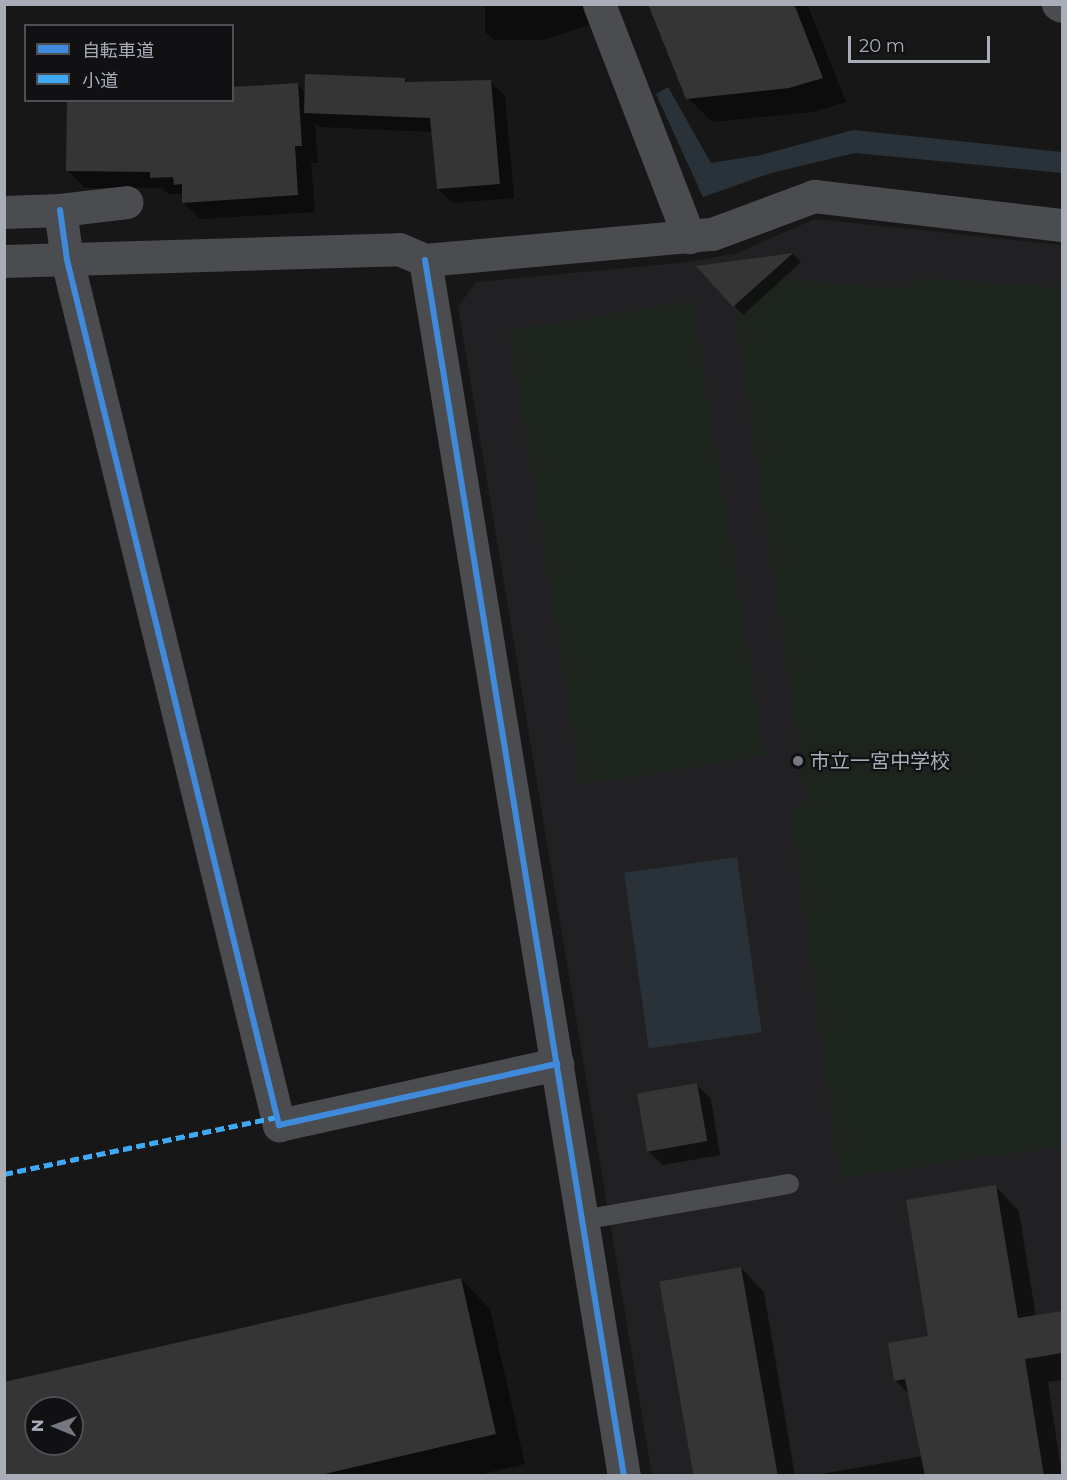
<!DOCTYPE html>
<meta charset="utf-8">
<style>
body{margin:0}
#map{position:relative;width:1067px;height:1480px;overflow:hidden;background:#171717;font-family:Montserrat,"Noto Sans JP",sans-serif}
div>[style]{position:absolute}
.built>*{inset:0;background:#212123}
.green>*{inset:0;background:#1d241e;transform-origin:0 0}
.water>*{inset:0;background:#2a3239;transform-origin:0 0}
.shadow>*{inset:0;background:#0007}
.building>*{inset:0;background:#353536;transform-origin:0 0}
.lane>*{height:20px;margin:-10px;padding:0 10px;transform-origin:10px;border-radius:10px;background:#4b4c50}
.street>*{height:33px;margin:-16.5px;padding:0 16.5px;transform-origin:16.5px;border-radius:16.5px;background:#4b4c50}
.quiet>*{height:4.5px;margin-top:-2.25px;transform-origin:0;background:repeating-linear-gradient(90deg,#3fa9f5 0 9px,transparent 0 13.5px)}
.cycleway>*{height:6px;margin:-3px;padding:0 3px;transform-origin:3px;border-radius:3px;background:#408adc}
.dots>*{width:16px;height:16px;translate:-50% -50%;box-sizing:border-box;border:3px solid #111113;border-radius:50%}
span{translate:-50% -50%;white-space:nowrap;text-align:center;line-height:1.15;-webkit-text-stroke:4.5px #111113;paint-order:stroke}
.poi-label{font-size:20px;color:#a8adb8}
.left{translate:0 -50%;text-align:left}
.frame{position:absolute;inset:0;border:6px solid #a8adb8;pointer-events:none}
.legend{position:absolute;left:24px;top:24px;width:210px;height:78px;box-sizing:border-box;background:#111113;border:2px solid #4d4f55;margin:0;padding:8px 10px;list-style:none;font-size:18px;color:#a8adb8}
.legend li{display:flex;align-items:center;gap:12px;height:30px}
.legend b{width:30px;border:2px solid #4d4f55}
.north{position:absolute;left:24px;top:1396px;width:60px;height:60px;box-sizing:border-box;background:#111113;border:2px solid #4d4f55;border-radius:50%;rotate:271deg;font-size:16px;font-weight:700;line-height:24px;text-align:center;color:#a8adb8}
.north::after{content:'';display:block;margin:auto;width:21px;height:27px;background:#757880;clip-path:polygon(50% 0,100% 100%,50% 72%,0 100%)}
.scale{position:absolute;left:848px;top:36px;width:142px;height:27px;box-sizing:border-box;border:3px solid #a8adb8;border-top:0;padding-left:8px;font-size:18px;line-height:21px;white-space:nowrap;color:#a8adb8;-webkit-text-stroke:4px #111113;paint-order:stroke}
</style>
<div id="map">
<div class="built">
<i style="clip-path:polygon(815px 219px,1062px 245px,1062px 1475px,652px 1475px,458px 307px,476px 282px,689px 262px,737px 253px)"></i>
</div>
<div class="green">
<i style="clip-path:polygon(773px 278px,908px 289px,915px 278px,1062px 287px,1062px 1146px,840px 1178px,791px 811px,807px 804px,736px 319px)"></i>
<i style="left:693px;top:301px;width:460px;height:186px;rotate:81deg"></i>
</div>
<div class="water">
<i style="clip-path:polygon(668px 87px,711px 163px,761px 155px,853px 130px,1062px 152px,1062px 173px,855px 153px,771px 173px,703px 197px,656px 94px)"></i>
<i style="left:737px;top:857px;width:177px;height:114px;rotate:82deg"></i>
</div>
<div class="shadow">
<i style="clip-path:polygon(485px 4px,591px 4px,591px 24px,544px 40px,494px 40px,485px 32px)"></i>
<i style="clip-path:polygon(649px 4px,812px 4px,808px 6px,846px 102px,813px 112px,712px 122px,688px 98px)"></i>
<i style="clip-path:polygon(405px 80px,409px 84px,490px 81px,505px 96px,514px 198px,453px 203px,438px 189px,433px 132px,320px 127px,315px 123px,318px 163px,311px 163px,315px 212px,200px 219px,183px 202px,183px 194px,168px 194px,162px 188px,85px 188px,68px 171px,112px 100px,232px 100px,297px 84px,306px 93px)"></i>
<i style="clip-path:polygon(793px 254px,801px 262px,743px 315px,699px 267px)"></i>
<i style="clip-path:polygon(696px 1084px,711px 1099px,720px 1155px,663px 1165px,648px 1151px)"></i>
<i style="clip-path:polygon(996px 1187px,1019px 1211px,1036px 1317px,1062px 1312px,1062px 1380px,1048px 1382px,1062px 1476px,810px 1476px,923px 1456px,910px 1395px,895px 1380px,930px 1337px)"></i>
<i style="clip-path:polygon(741px 1268px,764px 1292px,795px 1476px,693px 1476px)"></i>
<i style="clip-path:polygon(evenodd,461px 1279px,490px 1309px,525px 1464px,474px 1476px,4px 1476px,4px 1384px,461px 1279px,36px 1408px,72px 1408px,72px 1444px,36px 1444px,36px 1408px)"></i>
</div>
<div class="building">
<i style="clip-path:polygon(648px 4px,794px 4px,823px 78px,789px 88px,686px 99px)"></i>
<i style="clip-path:polygon(305px 74px,405px 78px,405px 82px,491px 80px,500px 184px,437px 189px,430px 118px,304px 113px)"></i>
<i style="clip-path:polygon(298px 83px,302px 146px,295px 146px,298px 195px,182px 203px,182px 184px,174px 185px,173px 177px,150px 178px,150px 172px,66px 171px,67px 101px,232px 100px,232px 87px)"></i>
<i style="clip-path:polygon(793px 253px,733px 307px,696px 266px)"></i>
<i style="left:697px;top:1083px;width:59px;height:61px;rotate:80deg"></i>
<i style="clip-path:polygon(996px 1185px,1018px 1318px,1062px 1311px,1062px 1353px,1025px 1359px,1044px 1476px,925px 1476px,905px 1379px,894px 1381px,888px 1343px,928px 1336px,906px 1200px)"></i>
<i style="left:741px;top:1267px;width:212px;height:83px;rotate:80deg"></i>
<i style="clip-path:polygon(evenodd,461px 1278px,496px 1434px,316px 1476px,4px 1476px,4px 1382px,461px 1278px,36px 1408px,72px 1408px,72px 1444px,36px 1444px,36px 1408px)"></i>
</div>
<div class="lane">
<i style="left:582px;top:1220px;width:210px;rotate:-9.9deg"></i>
</div>
<div class="street">
<i style="left:599px;top:4px;width:250px;rotate:68.9deg"></i>
<i style="left:1058px;top:4px;width:4px;rotate:27deg"></i>
<i style="left:60px;top:210px;width:50px;rotate:82deg"></i>
<i style="left:67px;top:260px;width:891px;rotate:76.23deg"></i>
<i style="left:279px;top:1125px;width:285px;rotate:-12.4deg"></i>
<i style="left:4px;top:212px;width:56px;rotate:-2deg"></i>
<i style="left:60px;top:210px;width:67px;rotate:-6.8deg"></i>
<i style="left:425px;top:260px;width:1232px;rotate:80.71deg"></i>
<i style="left:4px;top:261px;width:395px;rotate:-1.7deg"></i>
<i style="left:399px;top:249px;width:28px;rotate:23deg"></i>
<i style="left:425px;top:260px;width:288px;rotate:-5.2deg"></i>
<i style="left:712px;top:234px;width:109px;rotate:-20.4deg"></i>
<i style="left:814px;top:196px;width:250px;rotate:6.7deg"></i>
</div>
<div class="quiet">
<i style="left:4px;top:1174px;width:279px;rotate:-11.8deg"></i>
</div>
<div class="cycleway">
<i style="left:60px;top:210px;width:50px;rotate:82deg"></i>
<i style="left:67px;top:260px;width:891px;rotate:76.23deg"></i>
<i style="left:279px;top:1125px;width:285px;rotate:-12.4deg"></i>
<i style="left:425px;top:260px;width:1232px;rotate:80.71deg"></i>
</div>
<div class="dots">
<i style="left:798px;top:761px;background:#757880"></i>
</div>
<div class="poi-label">
<span class="left" style="left:810px;top:761px">市立一宮中学校</span>
</div>
<div class="frame"></div>
<ul class="legend">
<li><b style="height:8px;background:#408adc"></b>自転車道</li>
<li><b style="height:8px;background:#3fa9f5"></b>小道</li>
</ul>
<div class="north">N</div>
<div class="scale">20 m</div>
</div>
